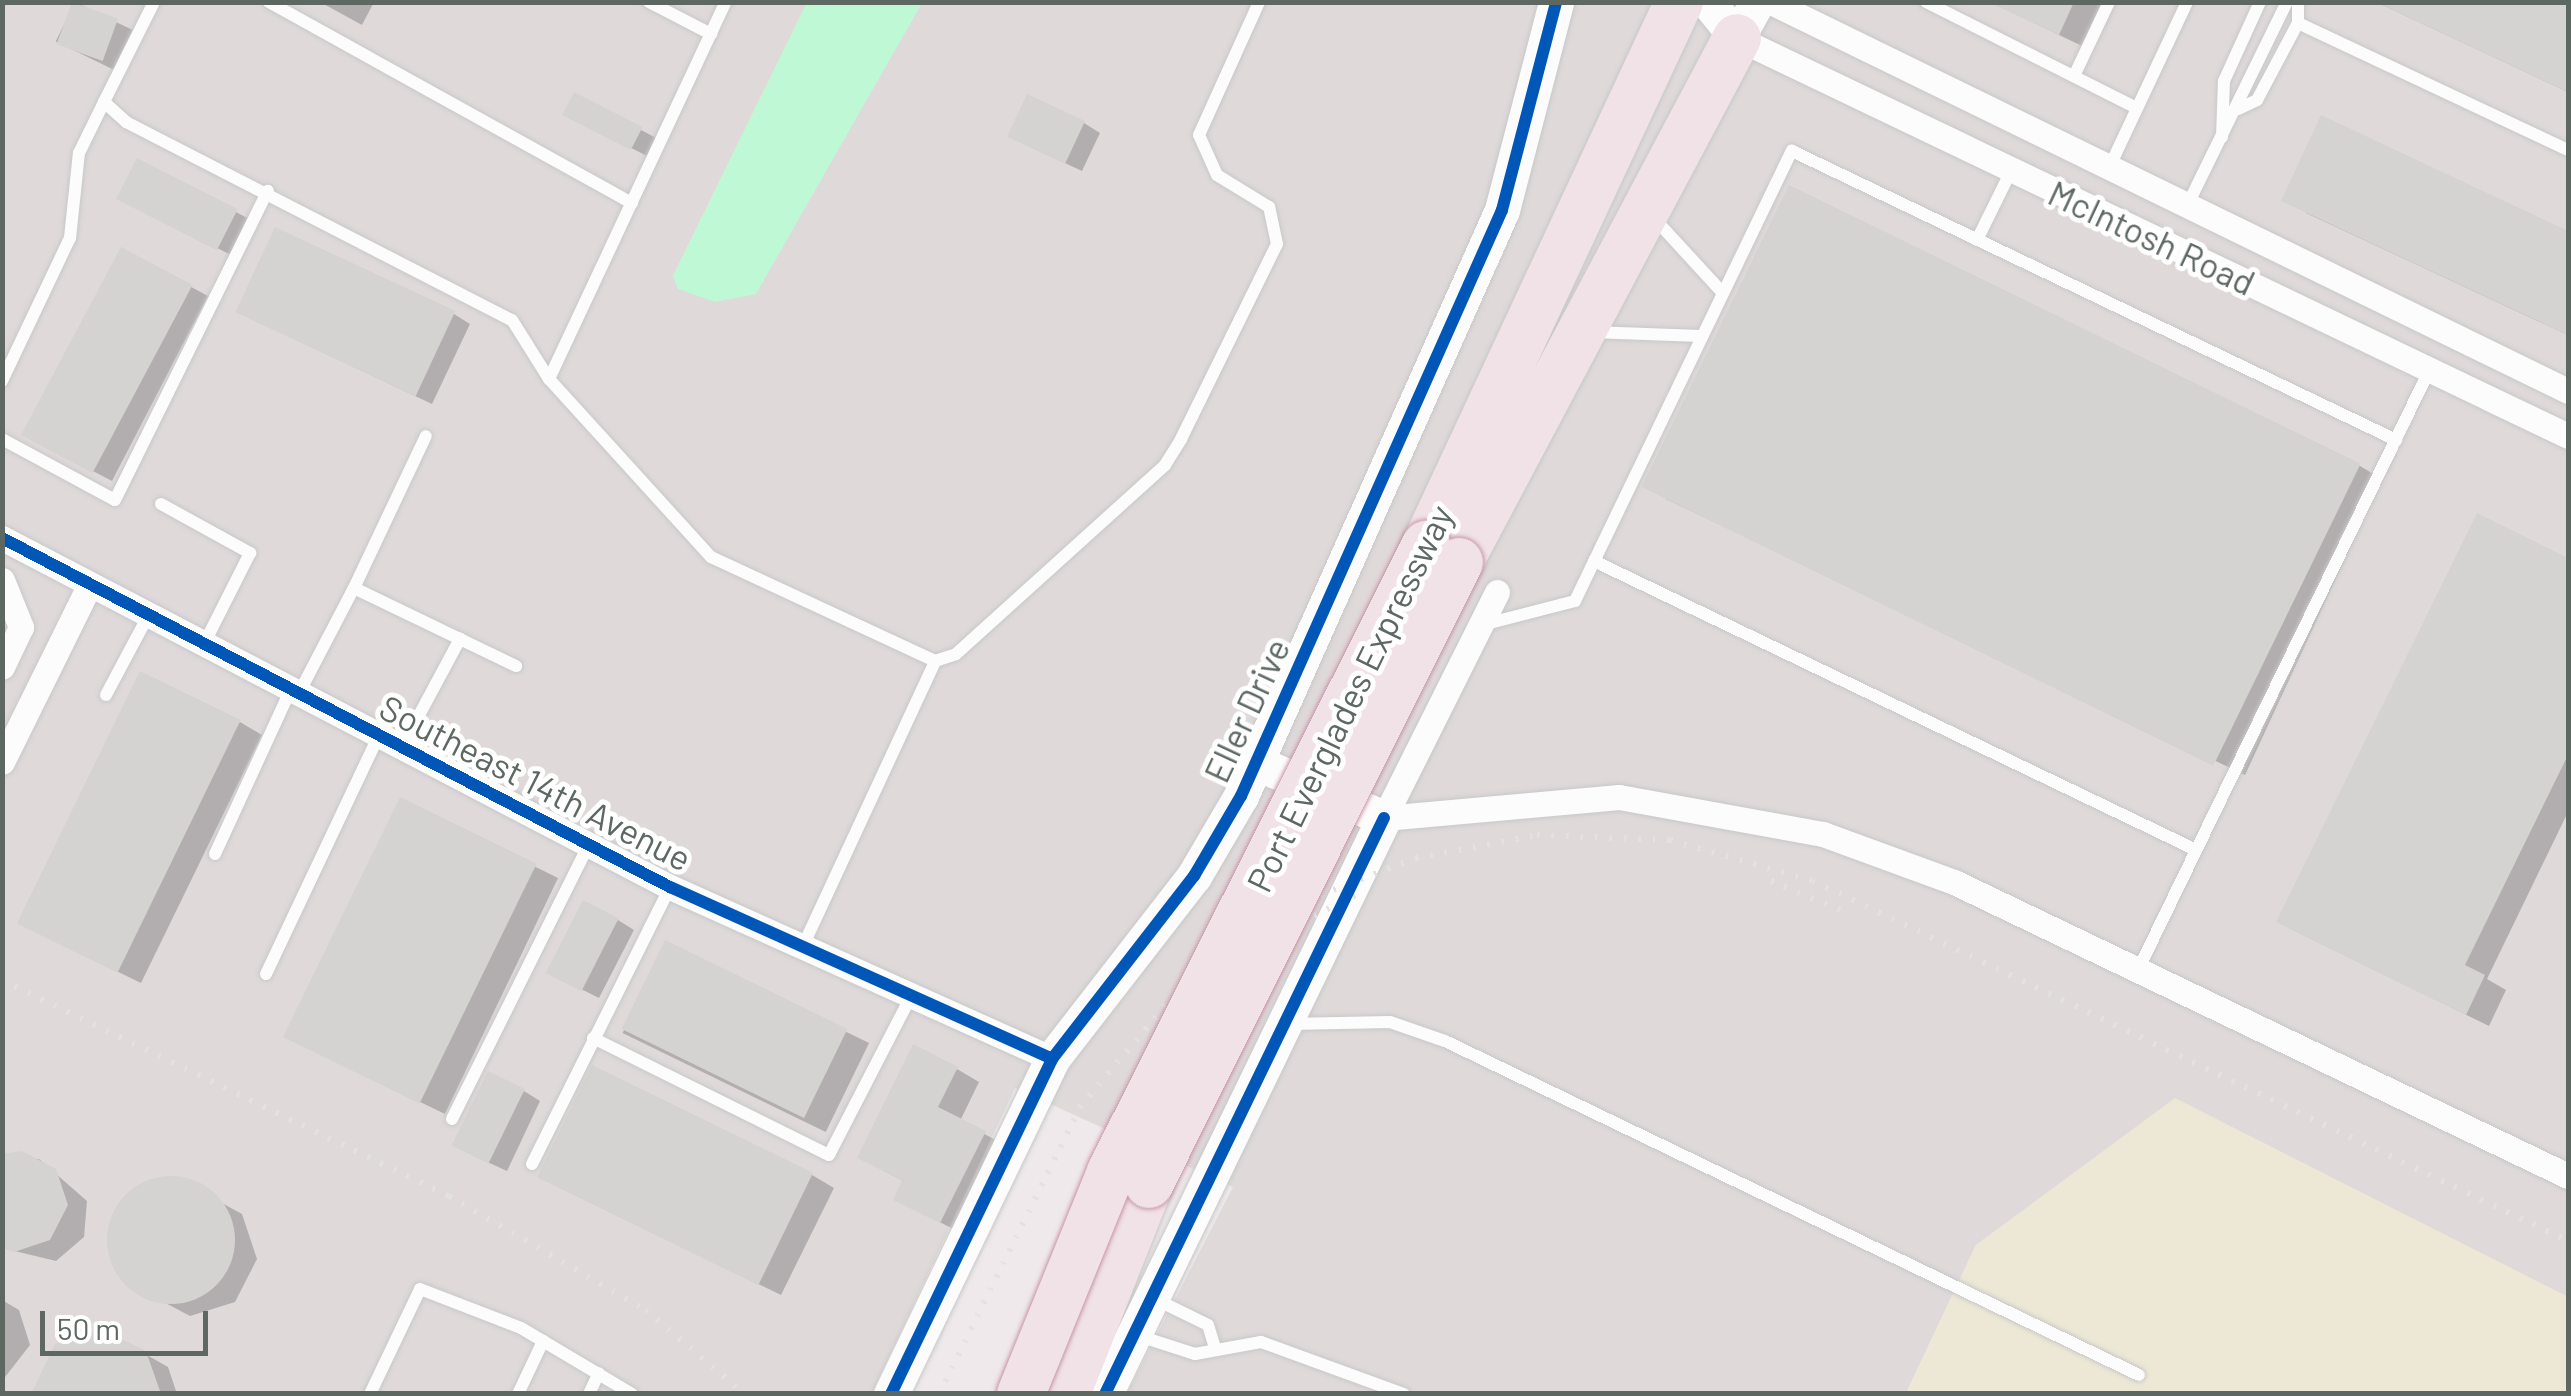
<!DOCTYPE html>
<style>
body{margin:0}
#map{position:relative;width:2571px;height:1396px;overflow:hidden;background:#efe9eb;font-family:Barlow,sans-serif}
div>[style]{position:absolute}
.industrial>*{inset:0;background:#dfd9da}
.green>*{inset:0;background:#ece8d5}
.water>*{inset:0;background:#bef8d4}
.shadow>*{inset:0;background:#0003;transform-origin:0 0}
.building>*{inset:0;background:#d5d2d2;transform-origin:0 0}
.round{border-radius:50%}
.roads{filter:drop-shadow(0 0 2px #c8c8c8) drop-shadow(0 0 2px #c8c8c8)}
.lane>*{height:12px;margin:-6px;padding:0 6px;transform-origin:6px;border-radius:6px;background:#fdfcfc}
.street>*{height:25px;margin:-12.5px;padding:0 12.5px;transform-origin:12.5px;border-radius:12.5px;background:#fdfcfc}
.secondary>*{height:35px;margin:-17.5px;padding:0 17.5px;transform-origin:17.5px;border-radius:17.5px;background:#fdfcfc}
.highway>*{height:48px;margin:-24px;padding:0 24px;transform-origin:24px;border-radius:24px;background:#f1e2e7}
.rail>*{height:6px;margin-top:-3px;transform-origin:0;background:repeating-linear-gradient(90deg,#e2e2e2 0 2.5px,transparent 0 14.5px)}
.bridges{filter:drop-shadow(0 0 2px #c795a7) drop-shadow(0 0 2px #c795a7)}
.highway-bridge>*{height:48px;margin:-24px;padding:0 24px;transform-origin:24px;border-radius:24px;background:#f1e2e7}
.cycleway>*{height:12px;margin:-6px;padding:0 6px;transform-origin:6px;border-radius:6px;background:#0057b8}
span{translate:-50% -50%;white-space:nowrap;text-align:center;line-height:1.15;-webkit-text-stroke:10px #fff;paint-order:stroke}
.street-label{font-size:35px;color:#5e6863}
.frame{position:absolute;inset:0;border:5px solid #5e6863;pointer-events:none}
.scale{position:absolute;left:40px;top:1311px;width:168px;height:45px;box-sizing:border-box;border:5px solid #5e6863;border-top:0;padding-left:12px;font-size:30px;line-height:35px;white-space:nowrap;color:#5e6863;-webkit-text-stroke:8px #fff;paint-order:stroke}
</style>
<div id="map">
<div class="industrial">
<i style="clip-path:polygon(3px 3px,807px 3px,673px 276px,922px 3px,2568px 3px,2568px 1297px,2175px 1099px,1976px 1245px,1906px 1393px,1127px 1393px,1233px 1187px,1015px 1088px,872px 1393px,3px 1394px)"></i>
</div>
<div class="green">
<i style="clip-path:polygon(2175px 1098px,2568px 1297px,2568px 1393px,1906px 1394px,1976px 1245px)"></i>
</div>
<div class="water">
<i style="clip-path:polygon(807px 2px,922px 3px,756px 294px,715px 302px,678px 289px,673px 276px)"></i>
</div>
<div class="shadow">
<i style="left:75px;top:2px;width:64px;height:44px;rotate:26deg"></i>
<i style="clip-path:polygon(320px 2px,374px 2px,362px 25px)"></i>
<i style="clip-path:polygon(1990px 2px,2102px 2px,2082px 46px)"></i>
<i style="clip-path:polygon(2376px 2px,2568px 2px,2568px 92px)"></i>
<i style="clip-path:polygon(575px 95px,658px 139px,649px 157px,582px 123px)"></i>
<i style="clip-path:polygon(2322px 119px,2568px 234px,2568px 335px,2306px 213px)"></i>
<i style="clip-path:polygon(1084px 123px,1100px 133px,1082px 171px,1026px 145px)"></i>
<i style="clip-path:polygon(138px 161px,253px 221px,235px 257px,136px 207px)"></i>
<i style="clip-path:polygon(122px 250px,208px 296px,112px 481px,41px 444px)"></i>
<i style="clip-path:polygon(454px 314px,470px 324px,432px 404px,254px 320px)"></i>
<i style="clip-path:polygon(2360px 466px,2382px 479px,2245px 775px,1666px 499px)"></i>
<i style="clip-path:polygon(2478px 517px,2568px 561px,2568px 812px,2487px 979px,2506px 990px,2489px 1026px,2301px 934px)"></i>
<i style="clip-path:polygon(240px 722px,262px 735px,141px 983px,44px 936px)"></i>
<i style="clip-path:polygon(401px 800px,558px 878px,445px 1114px,310px 1049px)"></i>
<i style="clip-path:polygon(618px 920px,634px 930px,599px 998px,565px 981px)"></i>
<i style="left:666px;top:944px;width:226px;height:99px;rotate:26deg"></i>
<i style="clip-path:polygon(957px 1069px,979px 1082px,960px 1121px,1007px 1146px,963px 1234px,918px 1211px,904px 1181px,882px 1170px)"></i>
<i style="clip-path:polygon(524px 1091px,540px 1101px,507px 1171px,472px 1155px)"></i>
<i style="clip-path:polygon(3px 1156px,39px 1159px,87px 1201px,84px 1237px,56px 1261px,2px 1248px)"></i>
<i style="clip-path:polygon(812px 1175px,834px 1188px,781px 1295px,561px 1188px)"></i>
<i style="clip-path:polygon(176px 1178px,242px 1214px,257px 1259px,235px 1302px,190px 1316px,124px 1281px,109px 1236px,130px 1193px)"></i>
<i style="clip-path:polygon(2px 1300px,19px 1310px,30px 1345px,2px 1381px)"></i>
<i style="clip-path:polygon(145px 1354px,168px 1367px,177px 1394px,36px 1394px)"></i>
</div>
<div class="building">
<i style="left:72px;top:2px;width:49px;height:45px;rotate:20deg"></i>
<i style="clip-path:polygon(1989px 2px,2074px 2px,2059px 35px)"></i>
<i style="clip-path:polygon(2376px 2px,2568px 2px,2568px 92px)"></i>
<i style="left:574px;top:92px;width:77px;height:26px;rotate:27deg"></i>
<i style="left:1027px;top:94px;width:64px;height:47px;rotate:25deg"></i>
<i style="clip-path:polygon(2321px 115px,2568px 231px,2568px 335px,2281px 201px)"></i>
<i style="left:137px;top:158px;width:113px;height:46px;rotate:27deg"></i>
<i style="left:1789px;top:185px;width:636px;height:336px;rotate:26deg"></i>
<i style="left:275px;top:227px;width:199px;height:94px;rotate:25deg"></i>
<i style="left:121px;top:247px;width:81px;height:213px;rotate:28deg"></i>
<i style="clip-path:polygon(2477px 513px,2568px 558px,2568px 755px,2465px 965px,2485px 975px,2466px 1015px,2276px 922px)"></i>
<i style="left:140px;top:671px;width:112px;height:281px;rotate:26deg"></i>
<i style="left:400px;top:797px;width:152px;height:267px;rotate:26deg"></i>
<i style="left:583px;top:900px;width:40px;height:82px;rotate:27deg"></i>
<i style="left:665px;top:940px;width:203px;height:99px;rotate:26deg"></i>
<i style="clip-path:polygon(913px 1044px,958px 1067px,938px 1107px,986px 1131px,940px 1223px,893px 1200px,902px 1180px,857px 1158px)"></i>
<i style="left:592px;top:1065px;width:246px;height:125px;rotate:26deg"></i>
<i style="left:488px;top:1071px;width:41px;height:83px;rotate:26deg"></i>
<i style="clip-path:polygon(22px 1151px,56px 1169px,68px 1205px,50px 1240px,14px 1252px,2px 1248px,2px 1154px)"></i>
<i class="round" style="left:107px;top:1176px;width:128px;height:128px"></i>
<i style="clip-path:polygon(102px 1329px,146px 1351px,161px 1394px,31px 1394px,55px 1344px)"></i>
</div>
<div class="roads">
<div class="lane">
<i style="left:154px;top:2px;width:112px;rotate:116.6deg"></i>
<i style="left:104px;top:102px;width:30px;rotate:42deg"></i>
<i style="left:126px;top:122px;width:434px;rotate:27.2deg"></i>
<i style="left:512px;top:320px;width:70px;rotate:57.9deg"></i>
<i style="left:549px;top:379px;width:241px;rotate:47.7deg"></i>
<i style="left:711px;top:557px;width:247px;rotate:24.9deg"></i>
<i style="left:935px;top:661px;width:22px;rotate:-18deg"></i>
<i style="left:956px;top:654px;width:282px;rotate:-42.1deg"></i>
<i style="left:1165px;top:465px;width:31px;rotate:-58deg"></i>
<i style="left:1181px;top:439px;width:217px;rotate:-63.8deg"></i>
<i style="left:1277px;top:244px;width:38px;rotate:-102deg"></i>
<i style="left:1269px;top:207px;width:61px;rotate:-148.4deg"></i>
<i style="left:1217px;top:175px;width:44px;rotate:-114.2deg"></i>
<i style="left:1199px;top:135px;width:146px;rotate:-65.7deg"></i>
<i style="left:269px;top:2px;width:415px;rotate:29deg"></i>
<i style="left:649px;top:2px;width:70px;rotate:27.3deg"></i>
<i style="left:1926px;top:2px;width:236px;rotate:26.7deg"></i>
<i style="left:2298px;top:23px;width:298px;rotate:25.2deg"></i>
<i style="left:2074px;top:76px;width:82px;rotate:-64.7deg"></i>
<i style="left:2238px;top:109px;width:21px;rotate:-25deg"></i>
<i style="left:2257px;top:100px;width:87px;rotate:-62deg"></i>
<i style="left:2298px;top:23px;width:21px;rotate:-90deg"></i>
<i style="left:2222px;top:137px;width:56px;rotate:-88deg"></i>
<i style="left:2224px;top:81px;width:87px;rotate:-65.5deg"></i>
<i style="left:2109px;top:168px;width:183px;rotate:-64.8deg"></i>
<i style="left:2187px;top:206px;width:227px;rotate:-63.9deg"></i>
<i style="left:1653px;top:217px;width:102px;rotate:47.4deg"></i>
<i style="left:1977px;top:240px;width:77px;rotate:-63.8deg"></i>
<i style="left:1591px;top:332px;width:110px;rotate:2.1deg"></i>
<i style="left:549px;top:379px;width:416px;rotate:-64.9deg"></i>
<i style="left:2px;top:381px;width:158px;rotate:-64.6deg"></i>
<i style="left:70px;top:238px;width:85px;rotate:-84deg"></i>
<i style="left:79px;top:153px;width:57px;rotate:-63.9deg"></i>
<i style="left:2px;top:439px;width:128px;rotate:28.4deg"></i>
<i style="left:115px;top:500px;width:345px;rotate:-63.7deg"></i>
<i style="left:161px;top:504px;width:102px;rotate:28.8deg"></i>
<i style="left:250px;top:553px;width:102px;rotate:116.8deg"></i>
<i style="left:1594px;top:561px;width:668px;rotate:25.64deg"></i>
<i style="left:354px;top:588px;width:168px;rotate:-64.7deg"></i>
<i style="left:1482px;top:625px;width:96px;rotate:-14.5deg"></i>
<i style="left:1575px;top:601px;width:500px;rotate:-64.3deg"></i>
<i style="left:1792px;top:151px;width:670px;rotate:25.57deg"></i>
<i style="left:299px;top:693px;width:119px;rotate:-62.4deg"></i>
<i style="left:354px;top:588px;width:180px;rotate:25.7deg"></i>
<i style="left:106px;top:695px;width:87px;rotate:-62deg"></i>
<i style="left:402px;top:747px;width:123px;rotate:-61.8deg"></i>
<i style="left:215px;top:854px;width:182px;rotate:-65.3deg"></i>
<i style="left:803px;top:946px;width:314px;rotate:-65.1deg"></i>
<i style="left:2138px;top:970px;width:668px;rotate:-64.09deg"></i>
<i style="left:266px;top:974px;width:264px;rotate:-64.7deg"></i>
<i style="left:1289px;top:1024px;width:101px;rotate:-1.1deg"></i>
<i style="left:1390px;top:1022px;width:58px;rotate:19.1deg"></i>
<i style="left:1445px;top:1041px;width:770px;rotate:25.7deg"></i>
<i style="left:593px;top:1038px;width:263px;rotate:26.4deg"></i>
<i style="left:829px;top:1155px;width:181px;rotate:-62.7deg"></i>
<i style="left:452px;top:1119px;width:305px;rotate:-63.5deg"></i>
<i style="left:532px;top:1164px;width:309px;rotate:-63.5deg"></i>
<i style="left:1153px;top:1298px;width:61px;rotate:26.1deg"></i>
<i style="left:1208px;top:1325px;width:21px;rotate:73deg"></i>
<i style="left:1136px;top:1335px;width:62px;rotate:17.9deg"></i>
<i style="left:1195px;top:1354px;width:67px;rotate:-10.3deg"></i>
<i style="left:1261px;top:1342px;width:152px;rotate:20deg"></i>
<i style="left:370px;top:1394px;width:116px;rotate:-64.5deg"></i>
<i style="left:420px;top:1289px;width:108px;rotate:21.1deg"></i>
<i style="left:521px;top:1328px;width:129px;rotate:30.7deg"></i>
<i style="left:518px;top:1394px;width:59px;rotate:-64.7deg"></i>
<i style="left:589px;top:1394px;width:23px;rotate:-65deg"></i>
</div>
<div class="street">
<i style="left:1771px;top:2px;width:887px;rotate:26.02deg"></i>
<i style="left:1737px;top:38px;width:921px;rotate:25.59deg"></i>
<i style="left:2px;top:538px;width:754px;rotate:27.59deg"></i>
<i style="left:670px;top:887px;width:419px;rotate:24.2deg"></i>
<i style="left:2px;top:580px;width:51px;rotate:68deg"></i>
<i style="left:21px;top:627px;width:44px;rotate:115.4deg"></i>
<i style="left:1497px;top:592px;width:253px;rotate:116.6deg"></i>
<i style="left:1384px;top:818px;width:236px;rotate:-5.1deg"></i>
<i style="left:1619px;top:797px;width:207px;rotate:10.3deg"></i>
<i style="left:1823px;top:834px;width:140px;rotate:20.1deg"></i>
<i style="left:1954px;top:882px;width:681px;rotate:25.59deg"></i>
<i style="left:2px;top:762px;width:196px;rotate:-63.7deg"></i>
</div>
<div class="secondary">
<i style="left:1708px;top:2px;width:46px;rotate:51.1deg"></i>
<i style="left:1737px;top:38px;width:41px;rotate:-60.9deg"></i>
<i style="left:891px;top:1394px;width:372px;rotate:-64.3deg"></i>
<i style="left:1052px;top:1059px;width:232px;rotate:-52.2deg"></i>
<i style="left:1194px;top:876px;width:93px;rotate:-59.6deg"></i>
<i style="left:1241px;top:796px;width:641px;rotate:-65.99deg"></i>
<i style="left:1502px;top:210px;width:215px;rotate:-75.4deg"></i>
<i style="left:1105px;top:1394px;width:640px;rotate:-64.16deg"></i>
<i style="left:1384px;top:818px;width:138px;rotate:-156.6deg"></i>
</div>
<div class="highway">
<i style="left:1426px;top:545px;width:599px;rotate:-65.02deg"></i>
<i style="left:1459px;top:562px;width:593px;rotate:-62.05deg"></i>
<i style="left:1066px;top:1394px;width:226px;rotate:-68.4deg"></i>
</div>
</div>
<div class="rail">
<i style="left:1771px;top:881px;width:75px;rotate:22.8deg"></i>
<i style="left:2px;top:980px;width:496px;rotate:25.8deg"></i>
<i style="left:449px;top:1196px;width:228px;rotate:30.1deg"></i>
<i style="left:646px;top:1310px;width:129px;rotate:40.6deg"></i>
<i style="left:1203px;top:988px;width:89px;rotate:-36.4deg"></i>
<i style="left:1275px;top:935px;width:90px;rotate:-26.3deg"></i>
<i style="left:939px;top:1394px;width:320px;rotate:-63.8deg"></i>
<i style="left:1080px;top:1107px;width:155px;rotate:-50deg"></i>
<i style="left:1180px;top:988px;width:168px;rotate:-33.6deg"></i>
<i style="left:1320px;top:895px;width:103px;rotate:-21.1deg"></i>
<i style="left:1416px;top:858px;width:123px;rotate:-10.8deg"></i>
<i style="left:1537px;top:835px;width:133px;rotate:2.2deg"></i>
<i style="left:1670px;top:840px;width:149px;rotate:16deg"></i>
<i style="left:1813px;top:881px;width:836px;rotate:25.49deg"></i>
</div>
<div class="bridges">
<div class="highway-bridge">
<i style="left:1149px;top:1184px;width:695px;rotate:-63.51deg"></i>
<i style="left:1021px;top:1394px;width:240px;rotate:-67.9deg"></i>
<i style="left:1111px;top:1172px;width:702px;rotate:-63.33deg"></i>
</div>
</div>
<div class="cycleway">
<i style="left:2px;top:538px;width:754px;rotate:27.59deg"></i>
<i style="left:670px;top:887px;width:419px;rotate:24.2deg"></i>
<i style="left:891px;top:1394px;width:372px;rotate:-64.3deg"></i>
<i style="left:1052px;top:1059px;width:232px;rotate:-52.2deg"></i>
<i style="left:1194px;top:876px;width:93px;rotate:-59.6deg"></i>
<i style="left:1241px;top:796px;width:641px;rotate:-65.99deg"></i>
<i style="left:1502px;top:210px;width:215px;rotate:-75.4deg"></i>
<i style="left:1105px;top:1394px;width:640px;rotate:-64.16deg"></i>
</div>
<div class="street-label">
<span style="left:2152px;top:237px;rotate:25deg">McIntosh Road</span>
<span style="left:1349px;top:698px;rotate:-64deg">Port Everglades Expressway</span>
<span style="left:1246px;top:710px;rotate:-65deg">Eller Drive</span>
<span style="left:536px;top:782px;rotate:27deg">Southeast 14th Avenue</span>
</div>
<div class="frame"></div>
<div class="scale">50 m</div>
</div>
